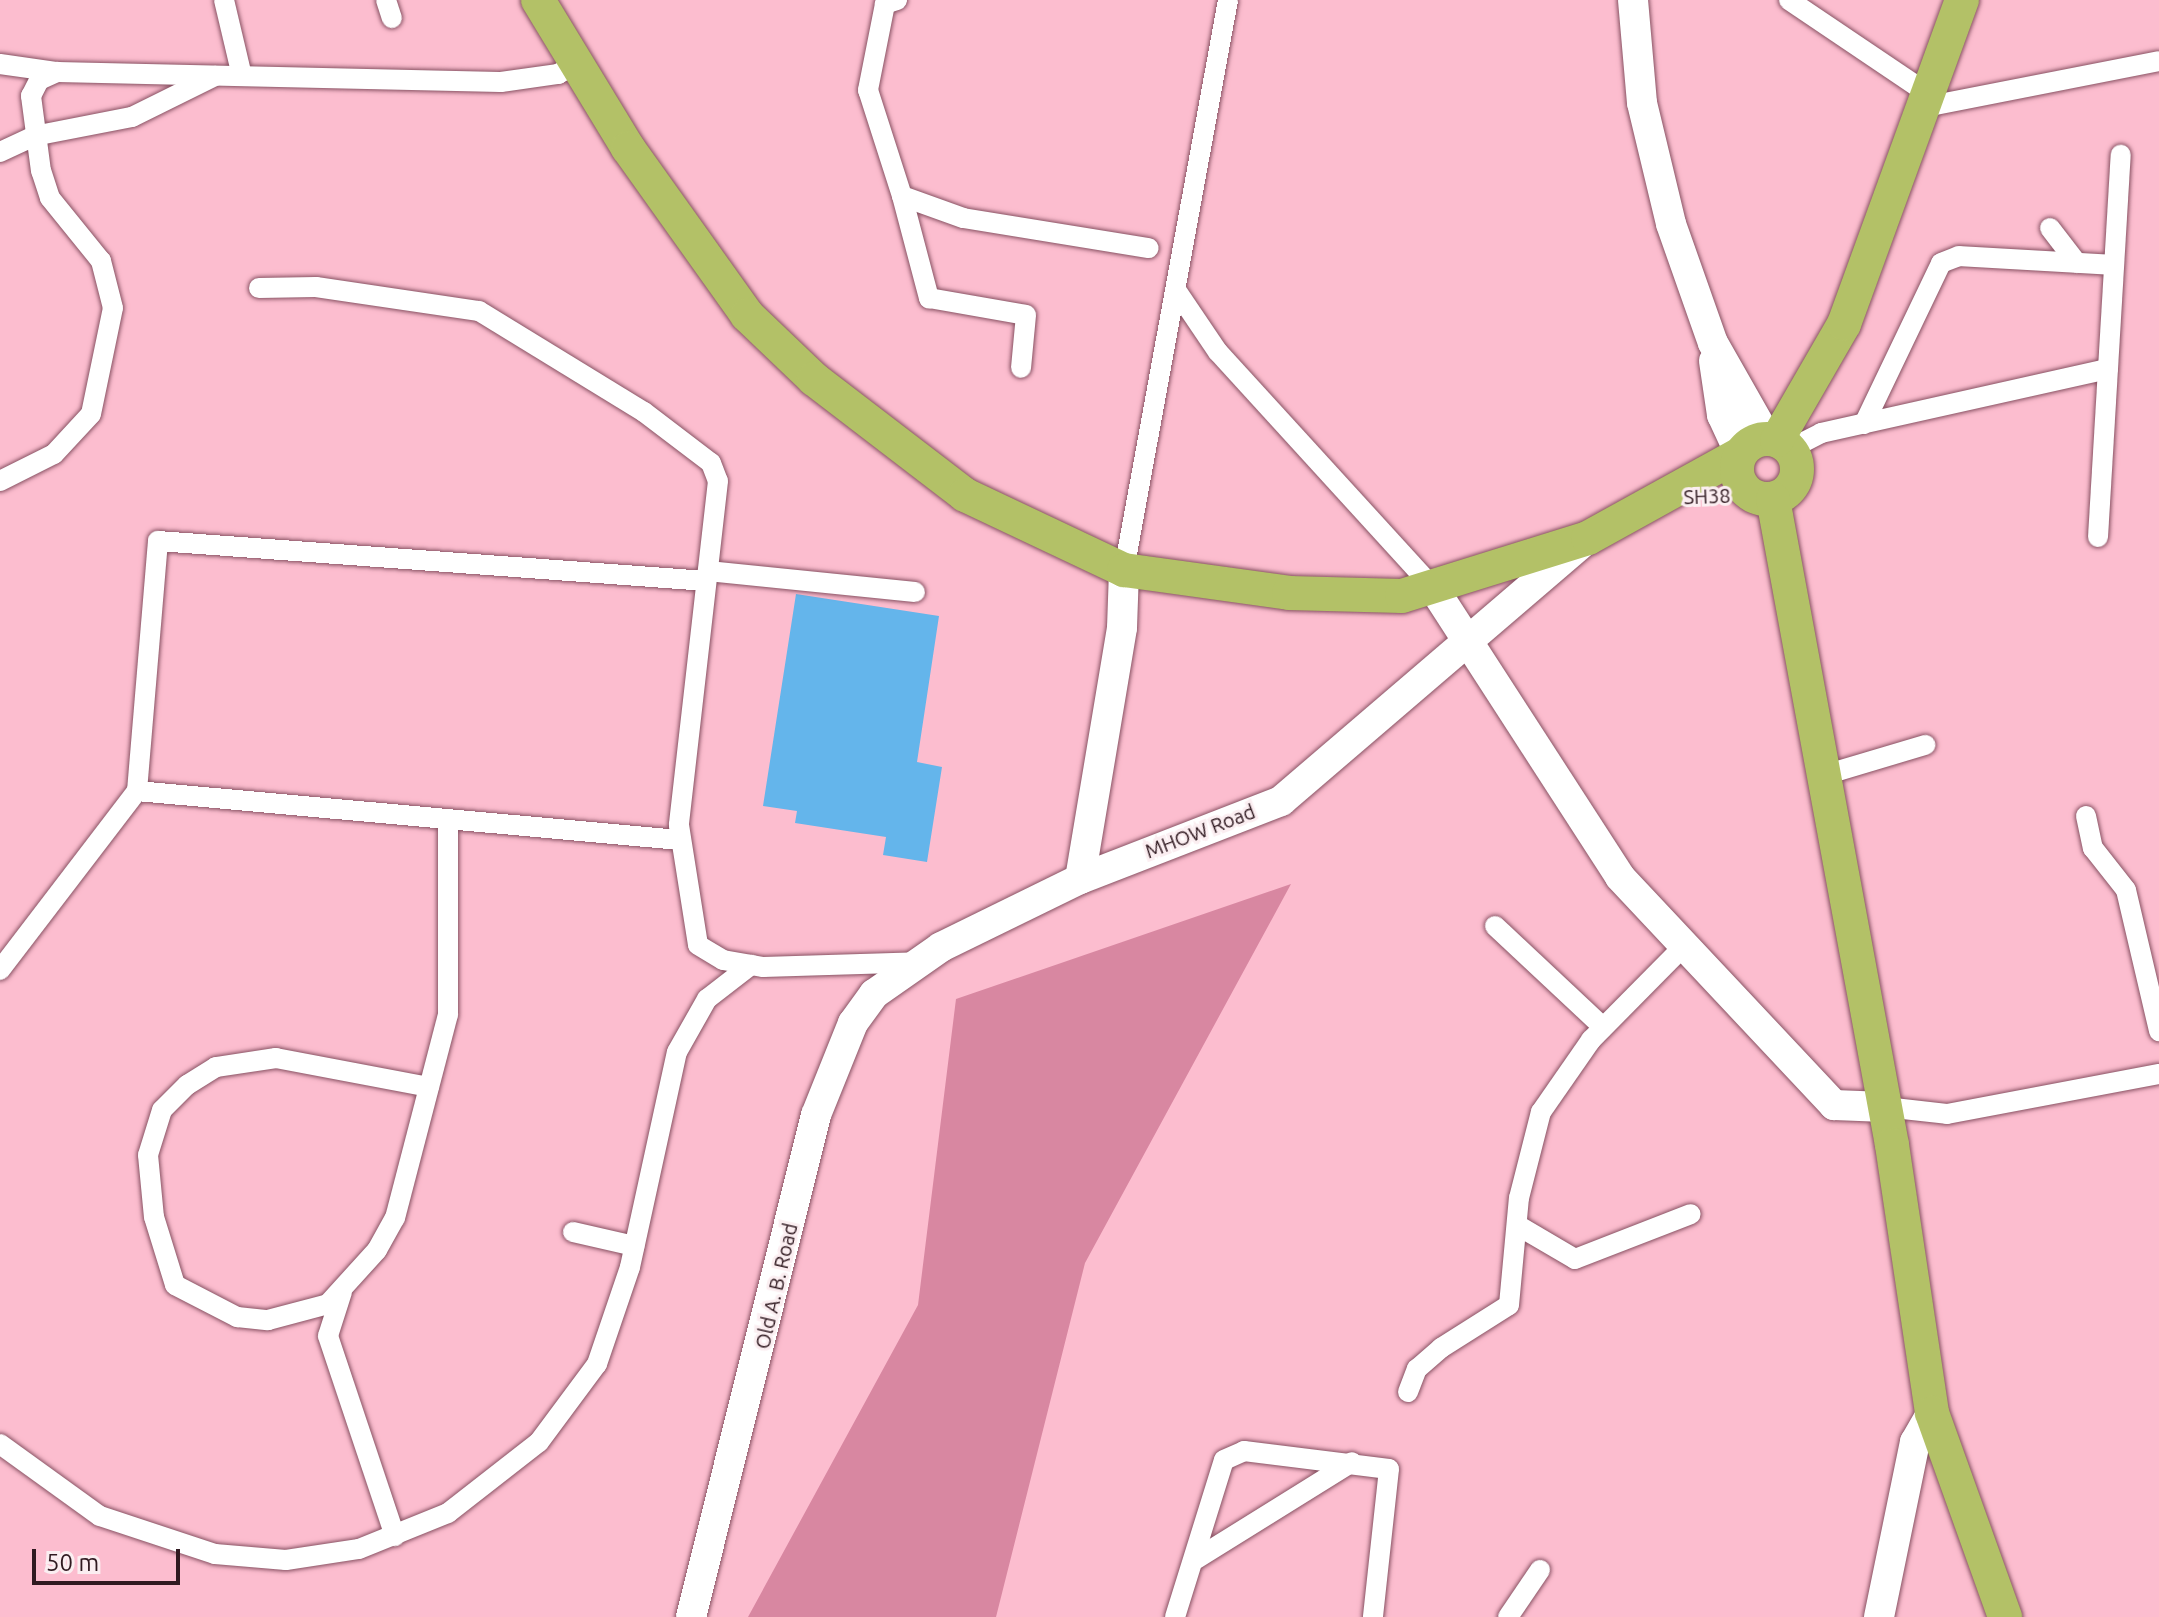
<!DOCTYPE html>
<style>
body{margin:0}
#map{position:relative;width:2159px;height:1617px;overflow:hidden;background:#fcbdcf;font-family:Ubuntu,sans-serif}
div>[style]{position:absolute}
.green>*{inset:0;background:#d887a1}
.water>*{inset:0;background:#64b5eb}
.roads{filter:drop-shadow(0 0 2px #885263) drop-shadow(0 0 2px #885263)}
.street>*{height:20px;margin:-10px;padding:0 10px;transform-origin:10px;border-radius:10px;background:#fff}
.secondary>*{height:30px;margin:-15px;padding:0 15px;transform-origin:15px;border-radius:15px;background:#fff}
.primary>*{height:34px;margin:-17px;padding:0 17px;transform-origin:17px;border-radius:17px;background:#b3c167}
.primary>.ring{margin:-17px;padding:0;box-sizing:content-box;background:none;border:34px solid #b3c167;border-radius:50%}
span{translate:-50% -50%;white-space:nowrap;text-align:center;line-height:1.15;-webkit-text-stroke:6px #fbeef1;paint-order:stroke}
.street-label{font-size:20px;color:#301a21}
.scale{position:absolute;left:32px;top:1549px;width:148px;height:36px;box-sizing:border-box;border:4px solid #301a21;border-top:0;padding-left:10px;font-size:24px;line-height:28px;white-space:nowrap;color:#301a21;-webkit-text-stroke:6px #fbeef1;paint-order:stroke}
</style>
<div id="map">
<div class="green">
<i style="clip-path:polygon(1291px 884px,1085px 1263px,996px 1617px,748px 1617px,918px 1305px,956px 999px)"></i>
</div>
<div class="water">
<i style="clip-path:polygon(796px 594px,939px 616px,917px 762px,942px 767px,927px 862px,883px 855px,886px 837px,795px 823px,797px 811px,763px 806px)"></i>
</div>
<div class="roads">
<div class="street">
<i style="left:224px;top:0;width:74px;rotate:76.7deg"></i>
<i style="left:386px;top:0;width:19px;rotate:72deg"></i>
<i style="left:897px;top:0;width:13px;rotate:162deg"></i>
<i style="left:885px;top:4px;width:88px;rotate:101.2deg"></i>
<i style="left:868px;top:90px;width:111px;rotate:72.2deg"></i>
<i style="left:902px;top:196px;width:65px;rotate:19.8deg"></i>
<i style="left:963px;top:218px;width:188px;rotate:9.2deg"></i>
<i style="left:1789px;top:0;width:170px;rotate:34deg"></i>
<i style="left:0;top:64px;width:58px;rotate:8deg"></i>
<i style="left:57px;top:72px;width:444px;rotate:1.3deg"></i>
<i style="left:501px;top:82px;width:58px;rotate:-8deg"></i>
<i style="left:558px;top:74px;width:22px;rotate:-30deg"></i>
<i style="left:1925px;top:107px;width:238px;rotate:-11.1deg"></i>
<i style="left:0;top:152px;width:38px;rotate:-25deg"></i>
<i style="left:34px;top:136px;width:100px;rotate:-11deg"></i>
<i style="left:132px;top:117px;width:93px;rotate:-26.3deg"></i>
<i style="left:902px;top:196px;width:106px;rotate:75.2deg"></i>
<i style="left:929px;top:298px;width:98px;rotate:9.9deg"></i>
<i style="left:1026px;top:315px;width:53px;rotate:95.4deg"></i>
<i style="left:2050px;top:228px;width:44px;rotate:52.4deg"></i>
<i style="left:259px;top:288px;width:57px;rotate:-1deg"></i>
<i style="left:316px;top:287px;width:165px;rotate:8.4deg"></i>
<i style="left:479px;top:311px;width:193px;rotate:31.5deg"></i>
<i style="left:644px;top:412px;width:84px;rotate:37.3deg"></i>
<i style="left:711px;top:463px;width:19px;rotate:69deg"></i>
<i style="left:718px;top:481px;width:346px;rotate:96.5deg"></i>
<i style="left:679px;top:825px;width:121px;rotate:81deg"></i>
<i style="left:698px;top:945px;width:29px;rotate:31deg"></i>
<i style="left:723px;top:960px;width:41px;rotate:9.9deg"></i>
<i style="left:763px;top:967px;width:155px;rotate:-1.8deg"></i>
<i style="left:1178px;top:293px;width:71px;rotate:55.9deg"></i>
<i style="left:1218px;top:352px;width:317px;rotate:47.6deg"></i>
<i style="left:1864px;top:424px;width:178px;rotate:-64.4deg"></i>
<i style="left:1941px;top:263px;width:19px;rotate:-21deg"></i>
<i style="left:1959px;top:256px;width:155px;rotate:3.3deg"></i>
<i style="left:1790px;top:449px;width:35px;rotate:-27deg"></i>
<i style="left:1821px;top:433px;width:294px;rotate:-12.6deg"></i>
<i style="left:0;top:481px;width:60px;rotate:-26.6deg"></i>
<i style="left:54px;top:454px;width:54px;rotate:-47.2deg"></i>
<i style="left:91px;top:414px;width:108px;rotate:-78.3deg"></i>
<i style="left:113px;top:308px;width:49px;rotate:-104.3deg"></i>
<i style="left:101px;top:261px;width:81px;rotate:-129deg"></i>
<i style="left:50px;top:198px;width:28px;rotate:-108deg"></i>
<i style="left:41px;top:171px;width:76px;rotate:-97.6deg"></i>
<i style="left:31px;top:96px;width:18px;rotate:-63deg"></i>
<i style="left:39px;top:80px;width:20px;rotate:-24deg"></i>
<i style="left:2098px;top:537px;width:383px;rotate:-86.6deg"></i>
<i style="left:1124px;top:570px;width:579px;rotate:-79.66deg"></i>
<i style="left:708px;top:571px;width:208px;rotate:5.8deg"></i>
<i style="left:1821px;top:776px;width:109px;rotate:-16.6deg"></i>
<i style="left:137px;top:791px;width:545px;rotate:5.16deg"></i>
<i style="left:2086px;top:816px;width:33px;rotate:78deg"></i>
<i style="left:2093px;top:848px;width:53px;rotate:51.8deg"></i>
<i style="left:2126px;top:890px;width:145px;rotate:76.8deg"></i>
<i style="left:1495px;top:926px;width:148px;rotate:43.1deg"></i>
<i style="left:0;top:970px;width:225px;rotate:-52.6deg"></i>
<i style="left:137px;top:791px;width:251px;rotate:-85.2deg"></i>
<i style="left:158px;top:541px;width:549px;rotate:4.17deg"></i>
<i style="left:429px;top:1087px;width:156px;rotate:-169.3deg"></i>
<i style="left:276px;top:1058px;width:61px;rotate:171.5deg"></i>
<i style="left:216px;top:1067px;width:34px;rotate:148deg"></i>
<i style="left:187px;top:1085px;width:35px;rotate:135deg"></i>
<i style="left:162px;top:1110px;width:47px;rotate:107.3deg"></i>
<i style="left:148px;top:1155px;width:62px;rotate:84.5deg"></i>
<i style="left:154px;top:1217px;width:71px;rotate:72.8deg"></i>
<i style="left:175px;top:1285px;width:70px;rotate:27.3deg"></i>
<i style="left:237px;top:1317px;width:31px;rotate:6deg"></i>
<i style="left:268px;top:1320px;width:62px;rotate:-14.9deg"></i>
<i style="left:328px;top:1304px;width:73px;rotate:-47.8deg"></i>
<i style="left:377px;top:1250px;width:37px;rotate:-61deg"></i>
<i style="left:395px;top:1218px;width:210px;rotate:-75.4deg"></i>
<i style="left:448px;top:1015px;width:195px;rotate:-90deg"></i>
<i style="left:1885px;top:1107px;width:62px;rotate:6.4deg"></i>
<i style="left:1947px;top:1114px;width:216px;rotate:-10.7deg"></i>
<i style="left:1517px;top:1225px;width:67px;rotate:30.4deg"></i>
<i style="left:1575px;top:1259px;width:124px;rotate:-21.2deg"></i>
<i style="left:573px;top:1232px;width:63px;rotate:12.9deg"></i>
<i style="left:342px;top:1292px;width:46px;rotate:107.7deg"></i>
<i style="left:328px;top:1336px;width:211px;rotate:71.5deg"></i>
<i style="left:1408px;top:1392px;width:25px;rotate:-69deg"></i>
<i style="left:1417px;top:1369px;width:32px;rotate:-41deg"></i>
<i style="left:1441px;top:1348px;width:80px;rotate:-32.3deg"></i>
<i style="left:1509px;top:1305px;width:107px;rotate:-84.7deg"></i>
<i style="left:1519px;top:1198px;width:89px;rotate:-75.7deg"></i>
<i style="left:1541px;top:1112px;width:88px;rotate:-55.2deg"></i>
<i style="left:1591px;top:1040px;width:132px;rotate:-45.3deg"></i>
<i style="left:0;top:1444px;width:123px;rotate:35.8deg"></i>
<i style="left:100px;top:1516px;width:121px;rotate:18.3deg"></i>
<i style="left:215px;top:1554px;width:71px;rotate:4.8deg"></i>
<i style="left:286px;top:1560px;width:74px;rotate:-8.6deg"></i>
<i style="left:359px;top:1549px;width:96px;rotate:-22deg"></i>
<i style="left:448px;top:1513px;width:115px;rotate:-38deg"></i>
<i style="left:539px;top:1442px;width:97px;rotate:-53.4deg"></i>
<i style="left:597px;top:1364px;width:102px;rotate:-71.2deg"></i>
<i style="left:630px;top:1267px;width:220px;rotate:-77.7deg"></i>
<i style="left:677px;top:1052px;width:61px;rotate:-60.5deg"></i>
<i style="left:707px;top:999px;width:56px;rotate:-37.7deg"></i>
<i style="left:1193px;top:1561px;width:187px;rotate:-31.9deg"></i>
<i style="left:1175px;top:1617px;width:164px;rotate:-72.7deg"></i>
<i style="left:1224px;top:1460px;width:22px;rotate:-24deg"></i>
<i style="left:1244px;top:1451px;width:146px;rotate:7.1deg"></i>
<i style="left:1389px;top:1469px;width:149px;rotate:96.2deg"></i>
<i style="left:1508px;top:1617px;width:57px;rotate:-55.8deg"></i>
</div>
<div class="secondary">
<i style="left:1633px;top:0;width:103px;rotate:85deg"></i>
<i style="left:1642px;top:103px;width:124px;rotate:76.5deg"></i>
<i style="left:1671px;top:224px;width:126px;rotate:70.6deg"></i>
<i style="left:1713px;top:343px;width:109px;rotate:60.4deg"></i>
<i style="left:1714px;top:361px;width:55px;rotate:81.6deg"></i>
<i style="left:1722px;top:415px;width:43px;rotate:65.2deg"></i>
<i style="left:1432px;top:586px;width:346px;rotate:57.1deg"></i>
<i style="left:1620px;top:877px;width:313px;rotate:46.8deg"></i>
<i style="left:1834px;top:1105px;width:51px;rotate:2.2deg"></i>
<i style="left:1080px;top:879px;width:254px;rotate:-80.5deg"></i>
<i style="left:1122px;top:628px;width:58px;rotate:-88deg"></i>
<i style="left:691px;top:1617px;width:517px;rotate:-76.02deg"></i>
<i style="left:816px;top:1115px;width:99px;rotate:-68.1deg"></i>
<i style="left:853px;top:1023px;width:36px;rotate:-54deg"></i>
<i style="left:874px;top:994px;width:82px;rotate:-35deg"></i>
<i style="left:941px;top:947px;width:155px;rotate:-26.1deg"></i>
<i style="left:1080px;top:879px;width:216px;rotate:-21.2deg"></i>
<i style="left:1281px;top:801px;width:401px;rotate:-40.6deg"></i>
<i style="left:1879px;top:1617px;width:179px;rotate:-78.4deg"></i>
<i style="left:1915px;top:1442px;width:34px;rotate:-60deg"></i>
</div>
<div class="primary">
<i style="left:538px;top:0;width:173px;rotate:58.7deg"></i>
<i style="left:628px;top:148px;width:205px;rotate:54.5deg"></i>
<i style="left:747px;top:315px;width:93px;rotate:43.7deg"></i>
<i style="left:814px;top:379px;width:190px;rotate:37.5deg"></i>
<i style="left:965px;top:495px;width:176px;rotate:25.3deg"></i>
<i style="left:1124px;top:570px;width:167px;rotate:7.9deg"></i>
<i style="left:1289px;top:593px;width:113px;rotate:1.5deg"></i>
<i style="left:1402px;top:596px;width:195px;rotate:-17.3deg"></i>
<i style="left:1588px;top:538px;width:174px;rotate:-28.9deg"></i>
<i class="ring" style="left:1737px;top:439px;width:26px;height:26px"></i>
<i style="left:1777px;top:440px;width:134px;rotate:-60deg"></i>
<i style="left:1844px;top:324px;width:345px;rotate:-70deg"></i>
<i style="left:1773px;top:499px;width:657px;rotate:79.56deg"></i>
<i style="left:1892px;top:1145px;width:271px;rotate:81.5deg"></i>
<i style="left:1932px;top:1413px;width:217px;rotate:70.3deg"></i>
</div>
</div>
<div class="street-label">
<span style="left:1707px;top:496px;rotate:-2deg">SH38</span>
<span style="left:1200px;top:831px;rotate:-21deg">MHOW Road</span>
<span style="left:776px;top:1286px;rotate:-77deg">Old A. B. Road</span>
</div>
<div class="scale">50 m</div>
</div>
